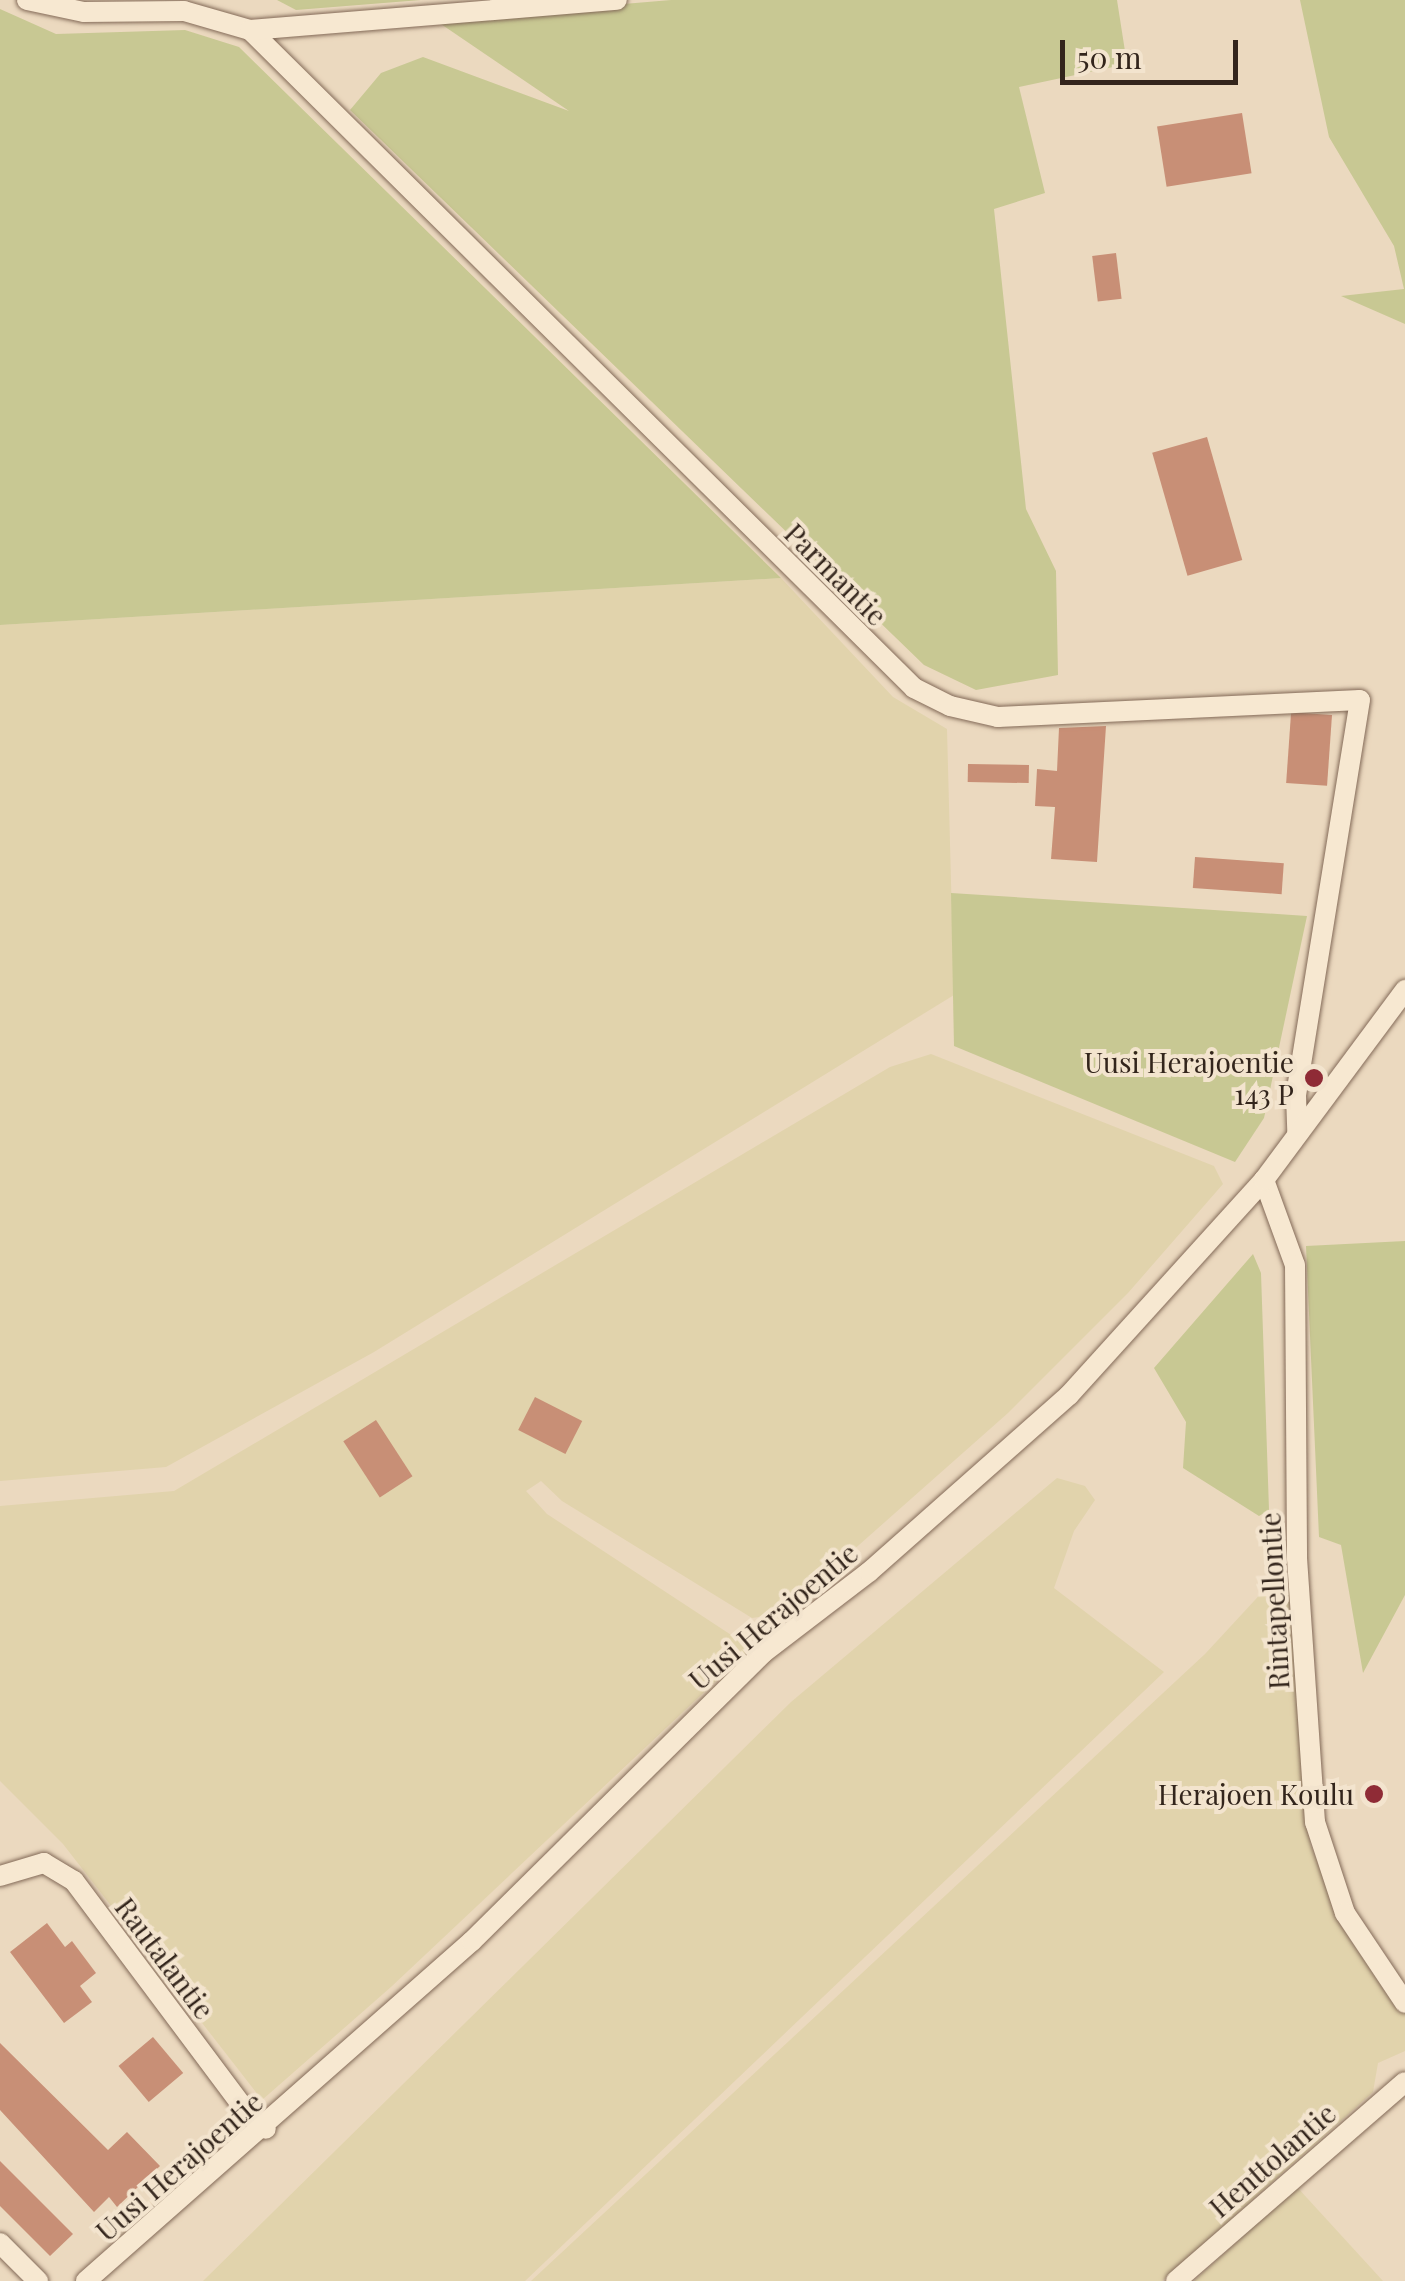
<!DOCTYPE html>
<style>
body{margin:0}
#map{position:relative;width:1405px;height:2281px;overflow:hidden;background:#ebd9bf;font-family:"Playfair Display",serif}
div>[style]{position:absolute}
.farmland>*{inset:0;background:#e1d3ac}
.green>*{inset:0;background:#c8c893}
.building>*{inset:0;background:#c88f76;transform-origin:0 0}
.roads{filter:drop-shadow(0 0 2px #836a58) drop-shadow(0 0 2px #836a58)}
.minor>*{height:20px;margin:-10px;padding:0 10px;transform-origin:10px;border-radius:10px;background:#f7e8d1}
.dots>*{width:28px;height:28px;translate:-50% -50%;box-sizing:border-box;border:5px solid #f3e4ce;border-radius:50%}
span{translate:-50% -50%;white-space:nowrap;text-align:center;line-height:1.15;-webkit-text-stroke:8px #f3e4ce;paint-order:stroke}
.street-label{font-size:28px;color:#33251c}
.poi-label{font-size:28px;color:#33251c}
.right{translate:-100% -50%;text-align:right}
.scale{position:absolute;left:1060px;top:40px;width:178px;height:45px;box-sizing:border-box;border:5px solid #33251c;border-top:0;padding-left:12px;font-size:30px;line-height:35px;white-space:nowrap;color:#33251c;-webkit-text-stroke:8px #f3e4ce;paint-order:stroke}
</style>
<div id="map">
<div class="farmland">
<i style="clip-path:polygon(781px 578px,893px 697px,947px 729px,954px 995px,374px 1352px,166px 1467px,0 1481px,0 625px)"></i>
<i style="clip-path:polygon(931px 1054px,1214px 1166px,1223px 1184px,1128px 1293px,1008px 1413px,781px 1614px,752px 1618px,562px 1501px,541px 1481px,526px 1491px,547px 1514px,751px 1648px,391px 1987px,262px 2100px,63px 1844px,0 1781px,0 1506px,174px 1491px,890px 1067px)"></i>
<i style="clip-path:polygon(1057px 1478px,1085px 1486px,1095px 1500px,1074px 1531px,1054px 1588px,1164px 1672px,525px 2281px,203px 2281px,791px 1702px)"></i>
<i style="clip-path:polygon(1267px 1587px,1292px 1592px,1310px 1844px,1350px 1940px,1405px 2003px,1405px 2051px,1378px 2063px,1373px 2092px,1162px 2281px,531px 2281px,1205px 1654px)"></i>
<i style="clip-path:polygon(1297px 2187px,1383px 2281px,1194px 2281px)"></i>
</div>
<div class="green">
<i style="clip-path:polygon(277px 0,421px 0,296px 10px)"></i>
<i style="clip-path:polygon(671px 0,1117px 0,1127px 64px,1019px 87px,1045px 193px,994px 209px,1026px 509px,1056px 571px,1058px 675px,976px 690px,924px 665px,350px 110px,381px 73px,423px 57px,569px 111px,435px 20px)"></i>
<i style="clip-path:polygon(1300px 0,1405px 0,1405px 324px,1341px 296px,1404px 289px,1394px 246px,1329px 137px)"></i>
<i style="clip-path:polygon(0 9px,56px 34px,185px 30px,239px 47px,781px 578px,0 625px)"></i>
<i style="clip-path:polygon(951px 893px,1307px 916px,1264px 1118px,1235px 1162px,954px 1046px)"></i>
<i style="clip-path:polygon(1405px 1241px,1405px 1595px,1363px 1673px,1341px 1545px,1319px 1537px,1306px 1246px)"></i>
<i style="clip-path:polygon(1253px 1254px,1261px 1273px,1269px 1510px,1259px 1516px,1183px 1468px,1186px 1422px,1154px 1368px)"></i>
</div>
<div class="building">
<i style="left:1242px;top:113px;width:61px;height:86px;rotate:81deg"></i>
<i style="left:1116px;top:253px;width:46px;height:24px;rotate:83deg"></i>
<i style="left:1207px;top:437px;width:128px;height:57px;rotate:74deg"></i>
<i style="left:1332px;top:715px;width:71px;height:41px;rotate:94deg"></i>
<i style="clip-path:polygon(1106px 726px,1097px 862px,1051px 859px,1055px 807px,1035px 806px,1037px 769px,1057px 771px,1059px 728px)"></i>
<i style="left:968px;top:764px;width:61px;height:18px;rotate:1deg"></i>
<i style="left:1195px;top:857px;width:89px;height:31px;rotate:4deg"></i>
<i style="left:535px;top:1397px;width:53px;height:37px;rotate:27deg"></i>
<i style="left:376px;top:1420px;width:67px;height:39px;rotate:57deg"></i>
<i style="clip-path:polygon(47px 1923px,65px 1947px,72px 1941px,96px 1973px,80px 1986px,92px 2002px,64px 2023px,10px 1952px)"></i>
<i style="left:153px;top:2037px;width:47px;height:45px;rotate:50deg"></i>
<i style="clip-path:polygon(0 2043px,108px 2150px,127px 2132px,160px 2166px,117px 2207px,109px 2197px,94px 2212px,0 2110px)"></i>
<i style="clip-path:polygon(0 2161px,73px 2234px,50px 2256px,0 2206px)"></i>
</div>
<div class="roads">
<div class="minor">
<i style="left:27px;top:0;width:58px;rotate:11.9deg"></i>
<i style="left:84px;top:12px;width:100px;rotate:-0.6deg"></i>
<i style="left:184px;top:11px;width:69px;rotate:16.1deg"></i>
<i style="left:250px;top:30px;width:935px;rotate:44.74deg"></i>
<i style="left:914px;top:688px;width:40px;rotate:26.6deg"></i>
<i style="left:950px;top:706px;width:49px;rotate:12.9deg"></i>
<i style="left:998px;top:717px;width:362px;rotate:-2.7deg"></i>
<i style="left:1360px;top:700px;width:400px;rotate:99.2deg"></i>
<i style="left:1296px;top:1095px;width:38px;rotate:88deg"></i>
<i style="left:250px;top:30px;width:368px;rotate:-4.7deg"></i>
<i style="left:1264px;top:1180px;width:90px;rotate:70deg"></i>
<i style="left:1295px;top:1265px;width:293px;rotate:89.6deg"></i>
<i style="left:1297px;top:1558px;width:265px;rotate:86.1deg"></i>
<i style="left:1315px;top:1822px;width:96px;rotate:71.8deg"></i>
<i style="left:1345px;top:1913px;width:108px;rotate:56.3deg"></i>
<i style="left:0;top:1876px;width:46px;rotate:-16.5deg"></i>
<i style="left:44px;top:1863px;width:35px;rotate:31deg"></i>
<i style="left:74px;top:1881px;width:279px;rotate:53.2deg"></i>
<i style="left:241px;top:2104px;width:35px;rotate:45deg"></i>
<i style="left:0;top:2243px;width:54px;rotate:45deg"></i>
<i style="left:86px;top:2281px;width:514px;rotate:-41.37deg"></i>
<i style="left:472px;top:1941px;width:409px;rotate:-44.7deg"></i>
<i style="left:763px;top:1653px;width:133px;rotate:-37.4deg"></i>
<i style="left:869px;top:1572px;width:267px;rotate:-41.5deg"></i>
<i style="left:1069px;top:1395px;width:290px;rotate:-47.8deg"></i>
<i style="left:1264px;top:1180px;width:237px;rotate:-53.4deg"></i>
<i style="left:1176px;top:2281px;width:303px;rotate:-41deg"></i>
</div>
</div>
<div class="dots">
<i style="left:1314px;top:1078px;background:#8f2b36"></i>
<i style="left:1374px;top:1794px;background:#8f2b36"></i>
</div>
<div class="street-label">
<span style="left:836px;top:574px;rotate:45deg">Parmantie</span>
<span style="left:1274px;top:1601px;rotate:-93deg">Rintapellontie</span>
<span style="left:773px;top:1616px;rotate:-40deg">Uusi Herajoentie</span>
<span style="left:165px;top:1958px;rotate:53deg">Rautalantie</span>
<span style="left:1272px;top:2160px;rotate:-41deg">Henttolantie</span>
<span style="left:179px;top:2166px;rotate:-41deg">Uusi Herajoentie</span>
</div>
<div class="poi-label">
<span class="right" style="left:1294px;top:1078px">Uusi Herajoentie<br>143 P</span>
<span class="right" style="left:1354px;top:1794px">Herajoen Koulu</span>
</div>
<div class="scale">50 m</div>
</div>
